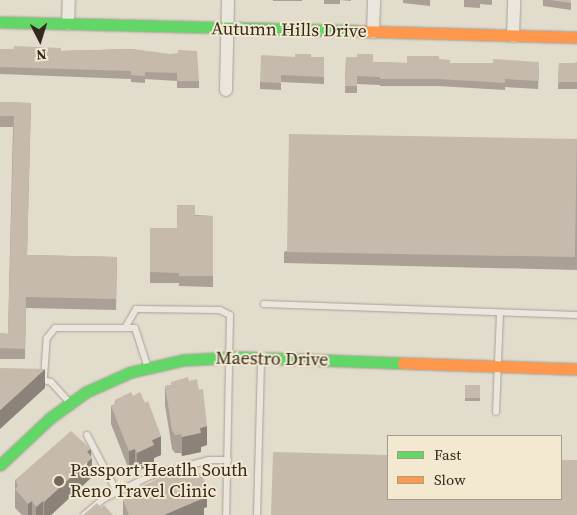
<!DOCTYPE html>
<style>
body{margin:0}
#map{position:relative;width:577px;height:515px;overflow:hidden;background:#e2dccc;font-family:"Source Serif 4",serif}
div>[style]{position:absolute}
.roads{filter:drop-shadow(0 0 1px #a7a195) drop-shadow(0 0 1px #a7a195)}
.lane>*{height:6px;margin:-3px;padding:0 3px;transform-origin:3px;border-radius:3px;background:#eae6dd}
.street>*{height:12px;margin:-6px;padding:0 6px;transform-origin:6px;border-radius:6px;background:#eae6dd}
.fast>*{height:11px;margin:-5.5px;padding:0 5.5px;transform-origin:5.5px;border-radius:5.5px;background:#63d668}
.slow>*{height:11px;margin:-5.5px;padding:0 5.5px;transform-origin:5.5px;border-radius:5.5px;background:#ff974d}
.wall>*{inset:0;background:#aaa095;transform-origin:0 0}
.shaded-wall>*{inset:0;background:#8b8279}
.building>*{inset:0;background:#c6baad;transform-origin:0 0}
.dots>*{width:14px;height:14px;translate:-50% -50%;box-sizing:border-box;border:2px solid #f3e9d1;border-radius:50%}
span{translate:-50% -50%;white-space:nowrap;text-align:center;line-height:1.15;-webkit-text-stroke:4px #f3e9d1;paint-order:stroke}
.street-label{font-size:18px;color:#35291e}
.poi-label{font-size:18px;color:#35291e}
.left{translate:0 -50%;text-align:left}
.legend{position:absolute;left:387px;top:435px;width:175px;height:65px;box-sizing:border-box;background:#f3e9d1;border:1px solid #a79c89;margin:0;padding:6px 9px;list-style:none;font-size:15px;color:#35291e}
.legend li{display:flex;align-items:center;gap:10px;height:25px}
.legend b{width:25px;border:1px solid #a79c89}
.north{position:absolute;left:15px;top:15px;width:50px;height:50px;-webkit-text-stroke:4px #f3e9d1;paint-order:stroke;rotate:175deg;font-size:14px;font-weight:700;line-height:20px;text-align:center;color:#35291e}
.north::after{content:'';display:block;margin:auto;width:18px;height:22px;background:#35291e;clip-path:polygon(50% 0,100% 100%,50% 72%,0 100%)}
</style>
<div id="map">
<div class="roads">
<div class="lane">
<i style="left:264px;top:304px;width:313px;rotate:2deg"></i>
<i style="left:125px;top:328px;width:22px;rotate:-60deg"></i>
<i style="left:136px;top:309px;width:84px;rotate:0.7deg"></i>
<i style="left:220px;top:310px;width:11px;rotate:27deg"></i>
<i style="left:230px;top:315px;width:200px;rotate:91.1deg"></i>
<i style="left:44px;top:377px;width:39px;rotate:-86deg"></i>
<i style="left:47px;top:338px;width:13px;rotate:-51deg"></i>
<i style="left:55px;top:328px;width:80px"></i>
<i style="left:135px;top:328px;width:40px;rotate:72deg"></i>
<i style="left:39px;top:379px;width:12px;rotate:14deg"></i>
<i style="left:51px;top:382px;width:27px;rotate:48deg"></i>
<i style="left:496px;top:412px;width:99px;rotate:-87.7deg"></i>
<i style="left:87px;top:435px;width:64px;rotate:62.2deg"></i>
<i style="left:84px;top:515px;width:25px;rotate:-40deg"></i>
<i style="left:103px;top:499px;width:52px;rotate:-26.1deg"></i>
<i style="left:150px;top:476px;width:61px;rotate:-15.2deg"></i>
<i style="left:209px;top:460px;width:19px"></i>
<i style="left:257px;top:515px;width:156px;rotate:-88.5deg"></i>
</div>
<div class="street">
<i style="left:68px;top:24px;width:24px;rotate:-88deg"></i>
<i style="left:373px;top:32px;width:32px;rotate:-88deg"></i>
<i style="left:513px;top:36px;width:36px;rotate:-88deg"></i>
<i style="left:226px;top:90px;width:90px;rotate:-88.7deg"></i>
</div>
<div class="fast">
<i style="left:0;top:22px;width:357px;rotate:1.4deg"></i>
<i style="left:0;top:465px;width:69px;rotate:-43.2deg"></i>
<i style="left:50px;top:418px;width:44px;rotate:-35.8deg"></i>
<i style="left:86px;top:392px;width:49px;rotate:-24deg"></i>
<i style="left:131px;top:372px;width:53px;rotate:-13deg"></i>
<i style="left:183px;top:360px;width:55px;rotate:-3.1deg"></i>
<i style="left:238px;top:357px;width:165px;rotate:2.1deg"></i>
</div>
<div class="slow">
<i style="left:357px;top:31px;width:220px;rotate:1.6deg"></i>
<i style="left:403px;top:363px;width:174px;rotate:2deg"></i>
</div>
</div>
<div class="wall">
<i style="left:273px;top:0;width:29px;height:1px"></i>
<i style="clip-path:polygon(324px 0,351px 0,351px 1px,340px 0,340px 4px,324px 4px)"></i>
<i style="clip-path:polygon(403px 0,430px 0,430px 6px,403px 3px)"></i>
<i style="clip-path:polygon(464px 0,492px 0,492px 5px,480px 4px,480px 8px,464px 7px)"></i>
<i style="clip-path:polygon(543px 0,571px 0,571px 10px,543px 6px)"></i>
<i style="clip-path:polygon(0 49px,61px 51px,133px 49px,199px 81px,199px 88px,177px 88px,177px 81px,145px 79px,145px 83px,131px 82px,131px 79px,0 74px)"></i>
<i style="clip-path:polygon(295px 57px,324px 57px,324px 84px,281px 82px,281px 90px,260px 89px,260px 82px)"></i>
<i style="clip-path:polygon(346px 57px,357px 57px,373px 62px,407px 63px,439px 59px,450px 63px,539px 69px,538px 89px,505px 87px,505px 90px,438px 86px,380px 86px,380px 85px,357px 84px,357px 93px,345px 93px)"></i>
<i style="clip-path:polygon(577px 62px,577px 89px,558px 89px,559px 63px,575px 63px)"></i>
<i style="clip-path:polygon(0 102px,31px 103px,27px 255px,117px 257px,116px 310px,26px 308px,25px 359px,0 359px,0 333px,8px 334px,13px 127px,0 127px)"></i>
<i style="clip-path:polygon(577px 141px,577px 270px,284px 263px,284px 252px)"></i>
<i style="clip-path:polygon(195px 215px,213px 216px,213px 287px,179px 286px,179px 283px,150px 283px,150px 228px,177px 228px)"></i>
<i style="clip-path:polygon(171px 382px,207px 445px,201px 447px,201px 452px,182px 456px,181px 453px,175px 453px,172px 449px,165px 405px,165px 386px,171px 385px)"></i>
<i style="left:465px;top:385px;width:15px;height:16px"></i>
<i style="clip-path:polygon(115px 400px,161px 455px,154px 458px,154px 464px,137px 471px,135px 468px,129px 470px,111px 424px,111px 406px,115px 404px)"></i>
<i style="clip-path:polygon(91px 456px,92px 477px,51px 515px,22px 515px,15px 508px,15px 480px)"></i>
<i style="clip-path:polygon(125px 494px,207px 507px,204px 508px,204px 515px,123px 515px,123px 500px,125px 500px)"></i>
</div>
<div class="shaded-wall">
<i style="clip-path:polygon(45px 369px,45px 388px,0 429px,0 410px)"></i>
<i style="clip-path:polygon(207px 426px,207px 445px,201px 447px,201px 452px,182px 456px,182px 437px,200px 428px)"></i>
<i style="clip-path:polygon(161px 436px,161px 455px,154px 458px,154px 464px,137px 471px,137px 453px,152px 440px)"></i>
<i style="clip-path:polygon(91px 449px,91px 460px,92px 458px,92px 477px,51px 515px,44px 515px,44px 502px,87px 451px)"></i>
<i style="clip-path:polygon(135px 449px,135px 468px,129px 470px,129px 451px)"></i>
<i style="clip-path:polygon(207px 488px,207px 507px,204px 508px,204px 515px,164px 515px,204px 490px)"></i>
<i style="clip-path:polygon(32px 501px,32px 515px,28px 515px,28px 504px)"></i>
<i style="clip-path:polygon(43px 501px,43px 515px,36px 515px,36px 507px)"></i>
</div>
<div class="building">
<i style="clip-path:polygon(550px 0,571px 0,571px 3px)"></i>
<i style="clip-path:polygon(14px 46px,61px 48px,61px 51px,133px 49px,170px 54px,178px 53px,178px 50px,197px 51px,199px 81px,177px 81px,177px 73px,145px 72px,145px 76px,131px 75px,131px 71px,0 67px,0 49px,14px 49px)"></i>
<i style="clip-path:polygon(295px 54px,311px 54px,311px 57px,324px 57px,324px 77px,281px 75px,281px 83px,260px 82px,261px 55px,295px 57px)"></i>
<i style="clip-path:polygon(357px 54px,373px 54px,373px 62px,407px 63px,407px 56px,439px 56px,439px 59px,450px 60px,450px 63px,493px 63px,493px 59px,539px 62px,538px 81px,505px 79px,505px 83px,438px 79px,380px 79px,380px 77px,357px 76px,357px 86px,345px 86px,346px 57px,357px 57px)"></i>
<i style="clip-path:polygon(577px 62px,577px 82px,558px 82px,559px 63px,575px 63px)"></i>
<i style="clip-path:polygon(0 102px,31px 103px,27px 255px,117px 257px,116px 299px,26px 297px,25px 349px,0 348px,0 333px,8px 334px,14px 116px,0 116px)"></i>
<i style="left:289px;top:134px;width:288px;height:118px;rotate:1deg"></i>
<i style="clip-path:polygon(177px 205px,195px 205px,195px 216px,213px 216px,213px 276px,179px 276px,179px 273px,150px 272px,150px 228px,177px 228px)"></i>
<i style="clip-path:polygon(0 368px,45px 369px,0 410px)"></i>
<i style="clip-path:polygon(188px 377px,189px 381px,197px 379px,199px 390px,203px 389px,207px 426px,200px 428px,201px 433px,182px 437px,181px 434px,175px 435px,172px 430px,165px 386px,171px 385px,171px 382px)"></i>
<i style="left:465px;top:385px;width:15px;height:13px"></i>
<i style="clip-path:polygon(131px 392px,133px 396px,140px 392px,145px 403px,148px 401px,161px 436px,152px 440px,154px 445px,137px 453px,135px 449px,129px 451px,111px 406px,116px 403px,115px 400px)"></i>
<i style="clip-path:polygon(71px 431px,91px 449px,87px 451px,92px 458px,44px 502px,43px 501px,36px 507px,32px 501px,28px 504px,15px 489px,18px 486px,15px 480px)"></i>
<i style="clip-path:polygon(273px 452px,388px 455px,388px 499px,561px 499px,561px 460px,577px 460px,577px 515px,271px 515px)"></i>
<i style="clip-path:polygon(193px 467px,196px 475px,201px 473px,207px 488px,204px 490px,204px 498px,164px 515px,129px 515px,123px 500px,127px 499px,125px 494px,158px 479px)"></i>
<i style="clip-path:polygon(97px 503px,101px 508px,104px 505px,113px 515px,83px 515px)"></i>
</div>
<div class="dots">
<i style="left:59px;top:481px;background:#72685b"></i>
</div>
<div class="street-label">
<span style="left:289px;top:30px;rotate:1deg">Autumn Hills Drive</span>
<span style="left:272px;top:359px;rotate:1deg">Maestro Drive</span>
</div>
<div class="poi-label">
<span class="left" style="left:70px;top:481px">Passport Heatlh South<br>Reno Travel Clinic</span>
</div>
<ul class="legend">
<li><b style="height:6px;background:#63d668"></b>Fast</li>
<li><b style="height:6px;background:#ff974d"></b>Slow</li>
</ul>
<div class="north">N</div>
</div>
